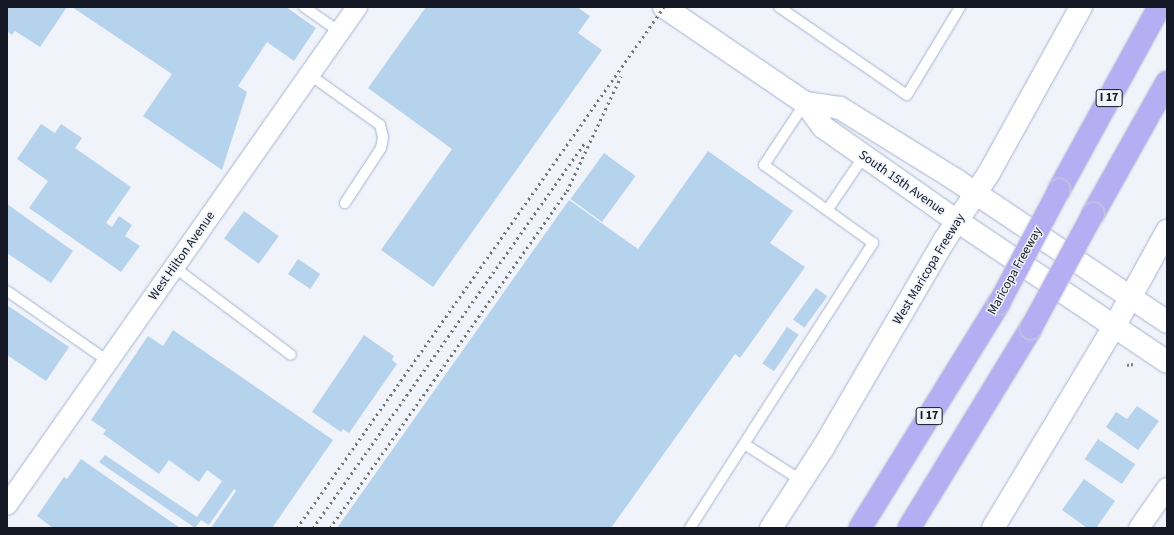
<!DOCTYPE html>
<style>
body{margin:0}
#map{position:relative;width:1174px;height:535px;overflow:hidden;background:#f0f3fa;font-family:"Source Sans 3",sans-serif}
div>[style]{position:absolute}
.building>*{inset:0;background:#b6d3ee;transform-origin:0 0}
.path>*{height:2.5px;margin-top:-1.25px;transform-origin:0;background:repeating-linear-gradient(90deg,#7b7f88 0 2px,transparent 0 4px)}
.roads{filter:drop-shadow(0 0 1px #a5b2d3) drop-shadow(0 0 1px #a5b2d3)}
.lane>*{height:10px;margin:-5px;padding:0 5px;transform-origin:5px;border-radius:5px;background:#fff}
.street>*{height:20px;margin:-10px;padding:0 10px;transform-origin:10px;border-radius:10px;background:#fff}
.secondary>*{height:22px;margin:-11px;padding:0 11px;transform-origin:11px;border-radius:11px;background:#fff}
.highway>*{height:22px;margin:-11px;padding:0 11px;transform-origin:11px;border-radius:11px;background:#b5aef3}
.rail>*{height:3px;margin-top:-1.5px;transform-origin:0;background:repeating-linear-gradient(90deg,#72757f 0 2px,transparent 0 6px)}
.bridges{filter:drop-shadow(0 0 1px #d0d1d3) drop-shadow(0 0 1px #d0d1d3)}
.highway-bridge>*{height:22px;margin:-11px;padding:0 11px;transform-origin:11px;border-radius:11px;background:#b5aef3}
span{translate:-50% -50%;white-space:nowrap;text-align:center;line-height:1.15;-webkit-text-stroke:3px #f0f3fa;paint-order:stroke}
.shield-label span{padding:1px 3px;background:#f0f3fa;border:1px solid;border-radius:3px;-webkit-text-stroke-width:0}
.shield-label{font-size:12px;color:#141824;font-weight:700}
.street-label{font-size:13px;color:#141824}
.frame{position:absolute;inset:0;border:8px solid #141824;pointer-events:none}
</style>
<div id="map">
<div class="building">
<i style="clip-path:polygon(7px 7px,67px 7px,40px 47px,15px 31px,12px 35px,7px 31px)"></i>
<i style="clip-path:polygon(72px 7px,286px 7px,316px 28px,294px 61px,267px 42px,238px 86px,247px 92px,222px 170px,143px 116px,172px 74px)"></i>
<i style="clip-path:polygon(426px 7px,577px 7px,590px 16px,578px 33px,602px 50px,433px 287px,381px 250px,452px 149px,368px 88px)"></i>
<i style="clip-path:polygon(41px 124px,55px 133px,61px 124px,82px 138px,75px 148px,131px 187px,106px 223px,112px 227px,119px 216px,132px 225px,125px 236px,140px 246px,121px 272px,29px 208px,48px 181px,17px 159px)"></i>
<i style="clip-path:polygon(708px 151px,793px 211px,770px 243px,805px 267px,740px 358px,735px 354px,611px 528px,337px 528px,569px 200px,638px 249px)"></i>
<i style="left:604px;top:153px;width:39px;height:57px;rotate:36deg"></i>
<i style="clip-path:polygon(7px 204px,73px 251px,51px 283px,7px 253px)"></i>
<i style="left:244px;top:211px;width:43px;height:34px;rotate:36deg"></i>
<i style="left:298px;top:259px;width:27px;height:18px;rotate:34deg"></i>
<i style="left:816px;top:288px;width:14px;height:39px;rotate:36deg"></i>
<i style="clip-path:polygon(7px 305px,69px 347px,46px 381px,7px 355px)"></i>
<i style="left:787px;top:327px;width:14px;height:44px;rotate:34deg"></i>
<i style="clip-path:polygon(173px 330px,333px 440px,272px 528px,211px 528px,236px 491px,234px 489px,209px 525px,201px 520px,195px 528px,99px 462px,105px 455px,197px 517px,222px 481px,207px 470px,199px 482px,169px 460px,159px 474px,103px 434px,106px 430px,91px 420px,148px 336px,163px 346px)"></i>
<i style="clip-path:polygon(364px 335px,394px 356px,392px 360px,397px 364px,349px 433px,343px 429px,341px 432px,312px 412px)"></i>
<i style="clip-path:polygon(1137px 406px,1159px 421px,1138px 450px,1106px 427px,1116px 412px,1127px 419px)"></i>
<i style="left:1098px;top:439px;width:45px;height:24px;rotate:34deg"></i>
<i style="clip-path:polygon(81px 459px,180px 528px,53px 528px,37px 516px,64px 477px,67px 479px)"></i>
<i style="clip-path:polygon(1084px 479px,1115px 501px,1096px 528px,1087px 528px,1062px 510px)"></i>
</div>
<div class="path">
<i style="left:1127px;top:365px;width:7px;rotate:-8deg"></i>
</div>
<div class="roads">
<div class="lane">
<i style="left:304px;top:7px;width:44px;rotate:34.8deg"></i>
<i style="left:779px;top:7px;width:155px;rotate:34.5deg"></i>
<i style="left:907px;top:95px;width:103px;rotate:-58.9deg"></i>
<i style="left:310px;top:75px;width:86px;rotate:35.5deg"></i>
<i style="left:380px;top:125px;width:12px;rotate:76deg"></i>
<i style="left:383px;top:137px;width:11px;rotate:100deg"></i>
<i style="left:381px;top:148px;width:66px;rotate:123.2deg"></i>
<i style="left:828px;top:209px;width:64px;rotate:-55.8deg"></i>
<i style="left:174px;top:267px;width:146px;rotate:36.9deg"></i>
<i style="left:7px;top:291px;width:123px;rotate:34.7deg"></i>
<i style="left:746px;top:445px;width:67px;rotate:32.7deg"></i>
<i style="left:690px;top:528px;width:339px;rotate:-57.3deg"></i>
<i style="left:873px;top:243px;width:134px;rotate:-144.4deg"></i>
<i style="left:764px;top:165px;width:74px;rotate:-56.5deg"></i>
</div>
<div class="street">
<i style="left:7px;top:505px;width:609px;rotate:-54.9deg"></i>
<i style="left:1139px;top:528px;width:49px;rotate:-55deg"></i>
</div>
<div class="secondary">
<i style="left:664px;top:7px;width:171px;rotate:34.2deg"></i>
<i style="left:805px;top:103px;width:30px;rotate:53deg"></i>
<i style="left:823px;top:127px;width:144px;rotate:35.1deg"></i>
<i style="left:941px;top:210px;width:272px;rotate:33.9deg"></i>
<i style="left:805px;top:103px;width:35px;rotate:8deg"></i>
<i style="left:840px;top:108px;width:137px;rotate:31.8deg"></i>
<i style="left:956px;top:180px;width:254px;rotate:33.9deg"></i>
<i style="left:771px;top:528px;width:95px;rotate:-57deg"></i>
<i style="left:823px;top:448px;width:240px;rotate:-59.7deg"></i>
<i style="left:944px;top:241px;width:82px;rotate:-56.5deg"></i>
<i style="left:989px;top:173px;width:190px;rotate:-61deg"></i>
<i style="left:993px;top:528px;width:235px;rotate:-59deg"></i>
<i style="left:1114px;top:327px;width:110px;rotate:-61.1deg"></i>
</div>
<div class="highway">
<i style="left:1059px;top:190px;width:209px;rotate:-61.3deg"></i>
<i style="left:1093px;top:214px;width:151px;rotate:-60.7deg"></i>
<i style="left:860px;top:528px;width:264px;rotate:-58.3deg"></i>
<i style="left:909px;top:528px;width:234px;rotate:-58.6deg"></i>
</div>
</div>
<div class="rail">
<i style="left:297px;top:528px;width:637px;rotate:-54.84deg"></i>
<i style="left:313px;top:528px;width:472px;rotate:-54.8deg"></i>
<i style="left:330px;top:528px;width:412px;rotate:-54.9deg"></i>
<i style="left:567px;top:191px;width:127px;rotate:-64.8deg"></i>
</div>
<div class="bridges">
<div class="highway-bridge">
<i style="left:999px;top:303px;width:128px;rotate:-62deg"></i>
<i style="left:1031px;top:328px;width:130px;rotate:-61.5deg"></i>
</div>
</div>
<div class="shield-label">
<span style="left:1109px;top:98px">I 17</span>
<span style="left:929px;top:416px">I 17</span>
</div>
<div class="street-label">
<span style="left:902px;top:183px;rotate:35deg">South 15th Avenue</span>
<span style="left:182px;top:256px;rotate:-55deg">West Hilton Avenue</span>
<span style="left:929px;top:269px;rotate:-59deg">West Maricopa Freeway</span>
<span style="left:1015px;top:271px;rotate:-61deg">Maricopa Freeway</span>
</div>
<div class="frame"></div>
</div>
